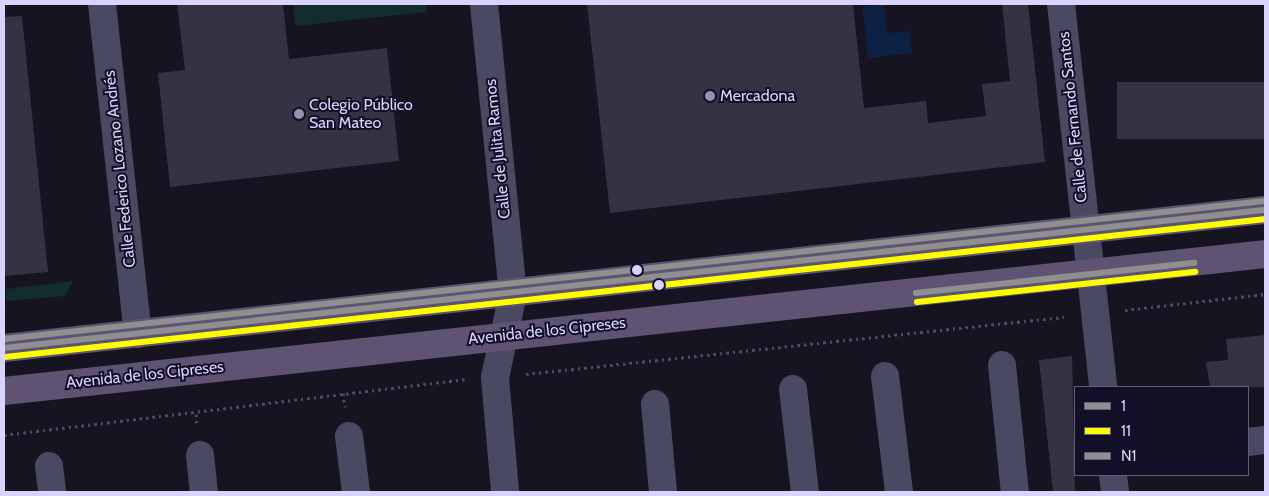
<!DOCTYPE html>
<meta charset="utf-8">
<style>
body{margin:0}
#map{position:relative;width:1269px;height:496px;overflow:hidden;background:#161421;font-family:Cabin,sans-serif}
div>[style]{position:absolute}
.green>*{inset:0;background:#132c2d}
.water>*{inset:0;background:#0d2144}
.building>*{inset:0;background:#343243;transform-origin:0 0}
.path>*{height:3px;margin-top:-1.5px;transform-origin:0;background:repeating-linear-gradient(90deg,#44505f 0 2.5px,transparent 0 6.5px)}
.minor>*{height:28px;margin:-14px;padding:0 14px;transform-origin:14px;border-radius:14px;background:#4a4962}
.major>*{height:28px;margin:-14px;padding:0 14px;transform-origin:14px;border-radius:14px;background:#5e5373}
.bus-1>*{height:6px;margin:-3px;padding:0 3px;transform-origin:3px;border-radius:3px;background:#8f8f8f}
.bus-2>*{height:6px;margin:-3px;padding:0 3px;transform-origin:3px;border-radius:3px;background:#fdfd00}
.bus-3>*{height:6px;margin:-3px;padding:0 3px;transform-origin:3px;border-radius:3px;background:#8f8f8f}
.dots>*{width:14px;height:14px;translate:-50% -50%;box-sizing:border-box;border:2px solid #130f26;border-radius:50%}
span{translate:-50% -50%;white-space:nowrap;text-align:center;line-height:1.15;-webkit-text-stroke:4px #130f26;paint-order:stroke}
.poi-label{font-size:16px;color:#d9d4ff}
.left{translate:0 -50%;text-align:left}
.street-label{font-size:16px;color:#d9d4ff}
.frame{position:absolute;inset:0;border:5px solid #d9d4ff;pointer-events:none}
.legend{position:absolute;left:1074px;top:386px;width:175px;height:90px;box-sizing:border-box;background:#130f26;border:1px solid #625e7d;margin:0;padding:6px 9px;list-style:none;font-size:15px;color:#d9d4ff}
.legend li{display:flex;align-items:center;gap:10px;height:25px}
.legend b{width:25px;border:1px solid #625e7d}
</style>
<div id="map">
<div class="green">
<i style="clip-path:polygon(293px 4px,426px 4px,427px 12px,295px 26px)"></i>
<i style="clip-path:polygon(73px 281px,65px 296px,7px 301px,6px 289px)"></i>
</div>
<div class="water">
<i style="clip-path:polygon(884px 4px,887px 33px,910px 31px,912px 53px,868px 58px,862px 7px)"></i>
</div>
<div class="building">
<i style="clip-path:polygon(177px 4px,283px 4px,289px 59px,387px 48px,399px 161px,170px 187px,158px 73px,185px 70px)"></i>
<i style="clip-path:polygon(587px 4px,853px 4px,864px 108px,926px 101px,928px 123px,986px 116px,982px 84px,1010px 81px,1002px 4px,1028px 4px,1045px 162px,610px 213px)"></i>
<i style="clip-path:polygon(22px 16px,48px 272px,4px 276px,4px 17px)"></i>
<i style="left:1265px;top:82px;width:57px;height:148px;rotate:90deg"></i>
<i style="clip-path:polygon(1265px 335px,1265px 387px,1210px 387px,1206px 362px,1228px 360px,1226px 339px)"></i>
<i style="clip-path:polygon(1072px 356px,1075px 492px,1053px 492px,1039px 360px)"></i>
</div>
<div class="path">
<i style="left:1125px;top:310px;width:141px;rotate:-6.5deg"></i>
<i style="left:526px;top:374px;width:541px;rotate:-6.05deg"></i>
<i style="left:343px;top:393px;width:14px;rotate:82deg"></i>
<i style="left:196px;top:414px;width:12px;rotate:85deg"></i>
<i style="left:4px;top:435px;width:464px;rotate:-6.9deg"></i>
</div>
<div class="minor">
<i style="left:102px;top:4px;width:332px;rotate:83.8deg"></i>
<i style="left:484px;top:4px;width:291px;rotate:84.3deg"></i>
<i style="left:513px;top:294px;width:85px;rotate:102.2deg"></i>
<i style="left:495px;top:377px;width:115px;rotate:85deg"></i>
<i style="left:1061px;top:4px;width:385px;rotate:83.7deg"></i>
<i style="left:1002px;top:365px;width:128px;rotate:84.2deg"></i>
<i style="left:885px;top:376px;width:117px;rotate:83.1deg"></i>
<i style="left:793px;top:389px;width:104px;rotate:83.4deg"></i>
<i style="left:655px;top:404px;width:88px;rotate:84.8deg"></i>
<i style="left:349px;top:436px;width:56px;rotate:82.9deg"></i>
<i style="left:1248px;top:442px;width:17px;rotate:-7deg"></i>
<i style="left:200px;top:455px;width:37px;rotate:84deg"></i>
<i style="left:49px;top:466px;width:26px;rotate:83deg"></i>
<i style="left:1113px;top:475px;width:17px;rotate:83deg"></i>
</div>
<div class="major">
<i style="left:4px;top:348px;width:1269px;rotate:-6.25deg"></i>
<i style="left:4px;top:391px;width:1268px;rotate:-6.2deg"></i>
</div>
<div class="bus-1">
<i style="left:916px;top:293px;width:280px;rotate:-6.2deg"></i>
<i style="left:4px;top:348px;width:1269px;rotate:-6.25deg"></i>
</div>
<div class="bus-2">
<i style="left:917px;top:302px;width:280px;rotate:-6.2deg"></i>
<i style="left:5px;top:357px;width:1268px;rotate:-6.25deg"></i>
</div>
<div class="bus-3">
<i style="left:4px;top:339px;width:1268px;rotate:-6.25deg"></i>
</div>
<div class="dots">
<i style="left:710px;top:96px;background:#9591b1"></i>
<i style="left:299px;top:114px;background:#9591b1"></i>
<i style="left:637px;top:270px;background:#d9d4ff"></i>
<i style="left:659px;top:285px;background:#d9d4ff"></i>
</div>
<div class="poi-label">
<span class="left" style="left:720px;top:96px">Mercadona</span>
<span class="left" style="left:309px;top:114px">Colegio Público<br>San Mateo</span>
</div>
<div class="street-label">
<span style="left:1073px;top:117px;rotate:-96deg">Calle de Fernando Santos</span>
<span style="left:498px;top:149px;rotate:-96deg">Calle de Julita Ramos</span>
<span style="left:120px;top:169px;rotate:-96deg">Calle Federico Lozano Andrés</span>
<span style="left:547px;top:331px;rotate:-6deg">Avenida de los Cipreses</span>
<span style="left:145px;top:375px;rotate:-6deg">Avenida de los Cipreses</span>
</div>
<div class="frame"></div>
<ul class="legend">
<li><b style="height:6px;background:#8f8f8f"></b>1</li>
<li><b style="height:6px;background:#fdfd00"></b>11</li>
<li><b style="height:6px;background:#8f8f8f"></b>N1</li>
</ul>
</div>
